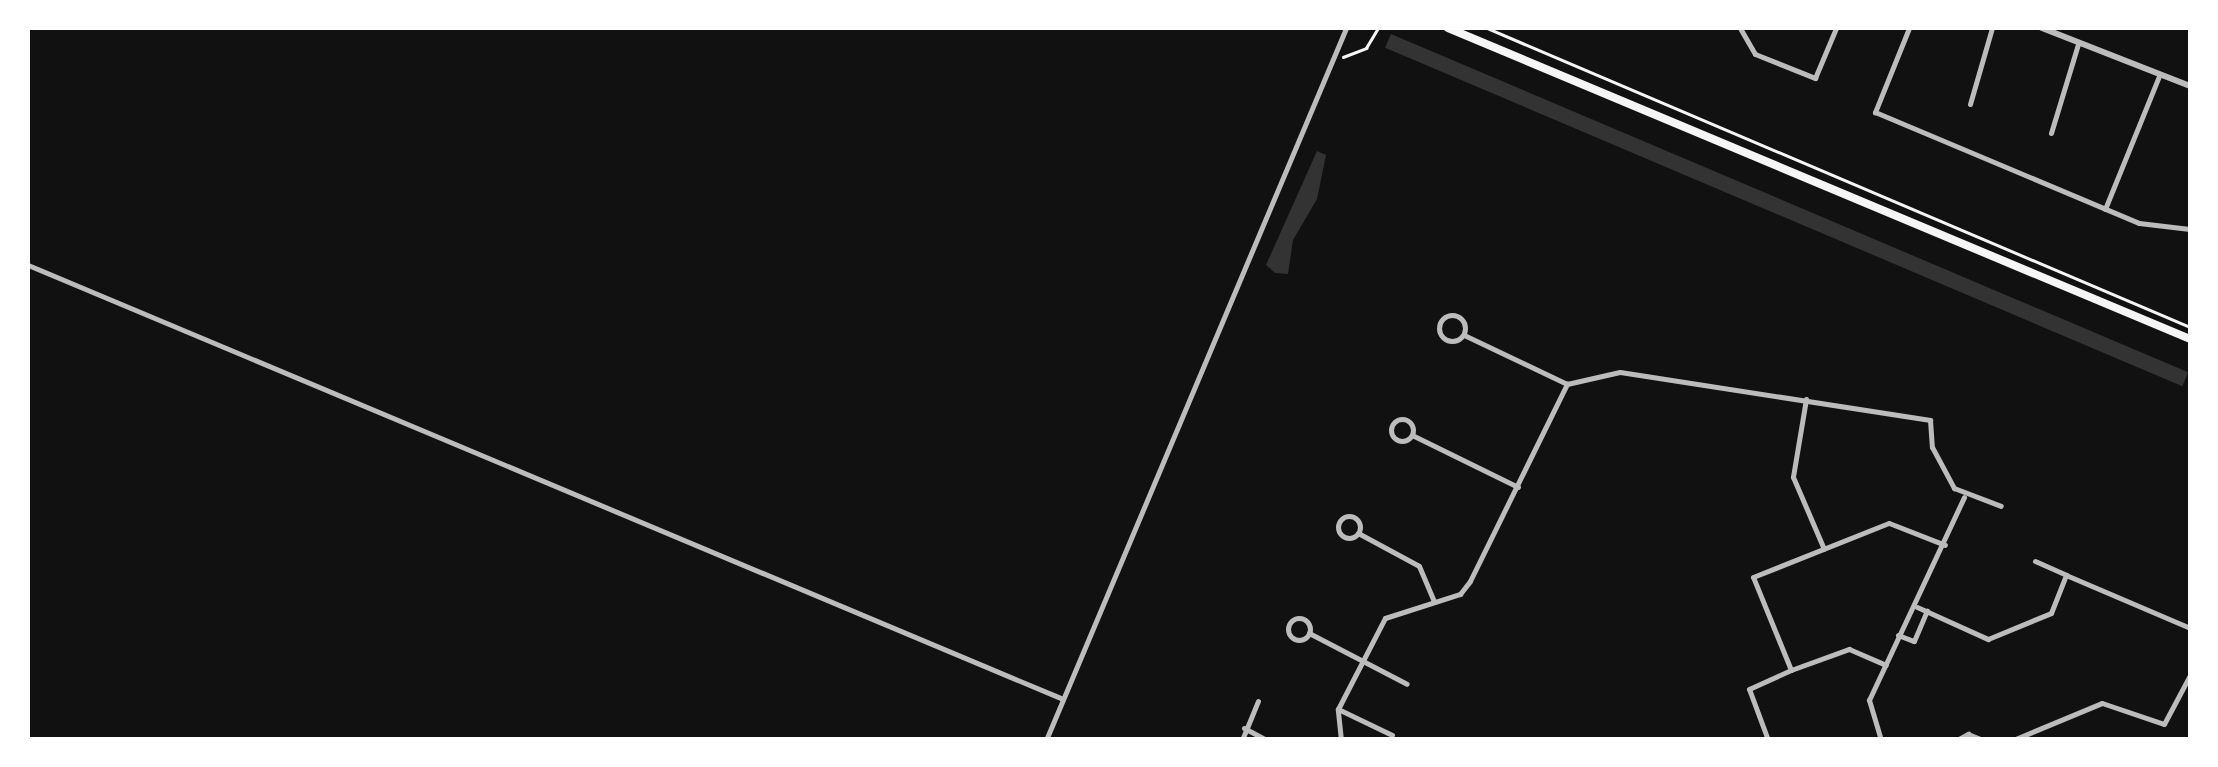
<!DOCTYPE html>
<style>
body{margin:0}
#map{position:relative;width:2218px;height:767px;overflow:hidden;background:#111;font-family:Raleway,sans-serif}
div>[style]{position:absolute}
.water>*{inset:0;background:#333;transform-origin:0 0}
.path>*{height:2.5px;margin:-1.25px;padding:0 1.25px;transform-origin:1.25px;border-radius:1.25px;background:#f5f5f5}
.minor>*{height:5px;margin:-2.5px;padding:0 2.5px;transform-origin:2.5px;border-radius:2.5px;background:#bcbcbc}
.minor>.ring{margin:-2.5px;padding:0;box-sizing:content-box;background:none;border:5px solid #bcbcbc;border-radius:50%}
.tertiary>*{height:6px;margin:-3px;padding:0 3px;transform-origin:3px;border-radius:3px;background:#bcbcbc}
.primary>*{height:8px;margin:-4px;padding:0 4px;transform-origin:4px;border-radius:4px;background:#f5f5f5}
span{translate:-50% -50%;white-space:nowrap;text-align:center;line-height:1.15;-webkit-text-stroke:8px #fff;paint-order:stroke}
.frame{position:absolute;inset:0;border:30px solid #fff;pointer-events:none}
</style>
<div id="map">
<div class="water">
<i style="left:1391px;top:34px;width:866px;height:15px;rotate:23deg"></i>
<i style="clip-path:polygon(1317px 151px,1326px 155px,1317px 199px,1293px 240px,1288px 274px,1275px 273px,1266px 265px)"></i>
</div>
<div class="path">
<i style="left:1487px;top:28px;width:764px;rotate:23.04deg"></i>
<i style="left:1343px;top:57px;width:25px;rotate:-21deg"></i>
<i style="left:1366px;top:48px;width:23px;rotate:-59deg"></i>
</div>
<div class="minor">
<i style="left:1740px;top:28px;width:30px;rotate:60deg"></i>
<i style="left:1755px;top:54px;width:65px;rotate:21.8deg"></i>
<i style="left:1815px;top:78px;width:54px;rotate:-67.2deg"></i>
<i style="left:1909px;top:28px;width:91px;rotate:112deg"></i>
<i style="left:1875px;top:112px;width:286px;rotate:22.8deg"></i>
<i style="left:2139px;top:223px;width:51px;rotate:6.7deg"></i>
<i style="left:1970px;top:104px;width:79px;rotate:-73.9deg"></i>
<i style="left:2051px;top:133px;width:93px;rotate:-73.1deg"></i>
<i style="left:2105px;top:209px;width:144px;rotate:-67.9deg"></i>
<i style="left:28px;top:265px;width:1122px;rotate:22.75deg"></i>
<i class="ring" style="left:1439px;top:315px;width:21px;height:21px"></i>
<i style="left:1464px;top:335px;width:114px;rotate:25.4deg"></i>
<i style="left:1806px;top:399px;width:79px;rotate:99.5deg"></i>
<i style="left:1793px;top:477px;width:78px;rotate:66.7deg"></i>
<i class="ring" style="left:1391px;top:419px;width:17px;height:17px"></i>
<i style="left:1412px;top:435px;width:118px;rotate:26.1deg"></i>
<i class="ring" style="left:1338px;top:516px;width:17px;height:17px"></i>
<i style="left:1358px;top:533px;width:69px;rotate:28.4deg"></i>
<i style="left:1419px;top:566px;width:39px;rotate:67deg"></i>
<i style="left:2035px;top:561px;width:34px;rotate:24deg"></i>
<i style="left:1917px;top:607px;width:78px;rotate:24.3deg"></i>
<i style="left:1988px;top:639px;width:68px;rotate:-22.4deg"></i>
<i style="left:2051px;top:613px;width:41px;rotate:-68.5deg"></i>
<i style="left:2066px;top:575px;width:135px;rotate:23.1deg"></i>
<i class="ring" style="left:1288px;top:618px;width:17px;height:17px"></i>
<i style="left:1309px;top:633px;width:110px;rotate:27.5deg"></i>
<i style="left:1898px;top:635px;width:17px;rotate:21deg"></i>
<i style="left:1914px;top:641px;width:33px;rotate:-67deg"></i>
<i style="left:1791px;top:670px;width:62px;rotate:-19.9deg"></i>
<i style="left:1849px;top:649px;width:40px;rotate:23.4deg"></i>
<i style="left:1338px;top:709px;width:60px;rotate:25.7deg"></i>
<i style="left:1244px;top:728px;width:26px;rotate:28deg"></i>
<i style="left:1046px;top:740px;width:773px;rotate:-67.15deg"></i>
<i style="left:1242px;top:740px;width:42px;rotate:-67.7deg"></i>
<i style="left:1341px;top:740px;width:31px;rotate:-96deg"></i>
<i style="left:1338px;top:709px;width:102px;rotate:-62.7deg"></i>
<i style="left:1385px;top:618px;width:79px;rotate:-17.7deg"></i>
<i style="left:1460px;top:594px;width:16px;rotate:-52deg"></i>
<i style="left:1470px;top:581px;width:220px;rotate:-63.8deg"></i>
<i style="left:1567px;top:384px;width:54px;rotate:-12.8deg"></i>
<i style="left:1620px;top:372px;width:314px;rotate:8.8deg"></i>
<i style="left:1930px;top:420px;width:27px;rotate:86deg"></i>
<i style="left:1932px;top:447px;width:47px;rotate:61.8deg"></i>
<i style="left:1954px;top:488px;width:50px;rotate:21deg"></i>
<i style="left:1768px;top:740px;width:54px;rotate:-110.4deg"></i>
<i style="left:1749px;top:689px;width:46px;rotate:-24.3deg"></i>
<i style="left:1791px;top:670px;width:100px;rotate:-112.2deg"></i>
<i style="left:1753px;top:577px;width:146px;rotate:-21.7deg"></i>
<i style="left:1889px;top:523px;width:60px;rotate:21.4deg"></i>
<i style="left:1881px;top:740px;width:42px;rotate:-106.7deg"></i>
<i style="left:1869px;top:700px;width:224px;rotate:-64.9deg"></i>
<i style="left:1957px;top:740px;width:13px;rotate:-29deg"></i>
<i style="left:1968px;top:734px;width:16px;rotate:22deg"></i>
<i style="left:2013px;top:740px;width:96px;rotate:-22.6deg"></i>
<i style="left:2102px;top:703px;width:65px;rotate:18.7deg"></i>
<i style="left:2164px;top:724px;width:55px;rotate:-62deg"></i>
</div>
<div class="tertiary">
<i style="left:2042px;top:28px;width:159px;rotate:21.4deg"></i>
</div>
<div class="primary">
<i style="left:1448px;top:28px;width:805px;rotate:22.74deg"></i>
</div>
<div class="frame"></div>
</div>
